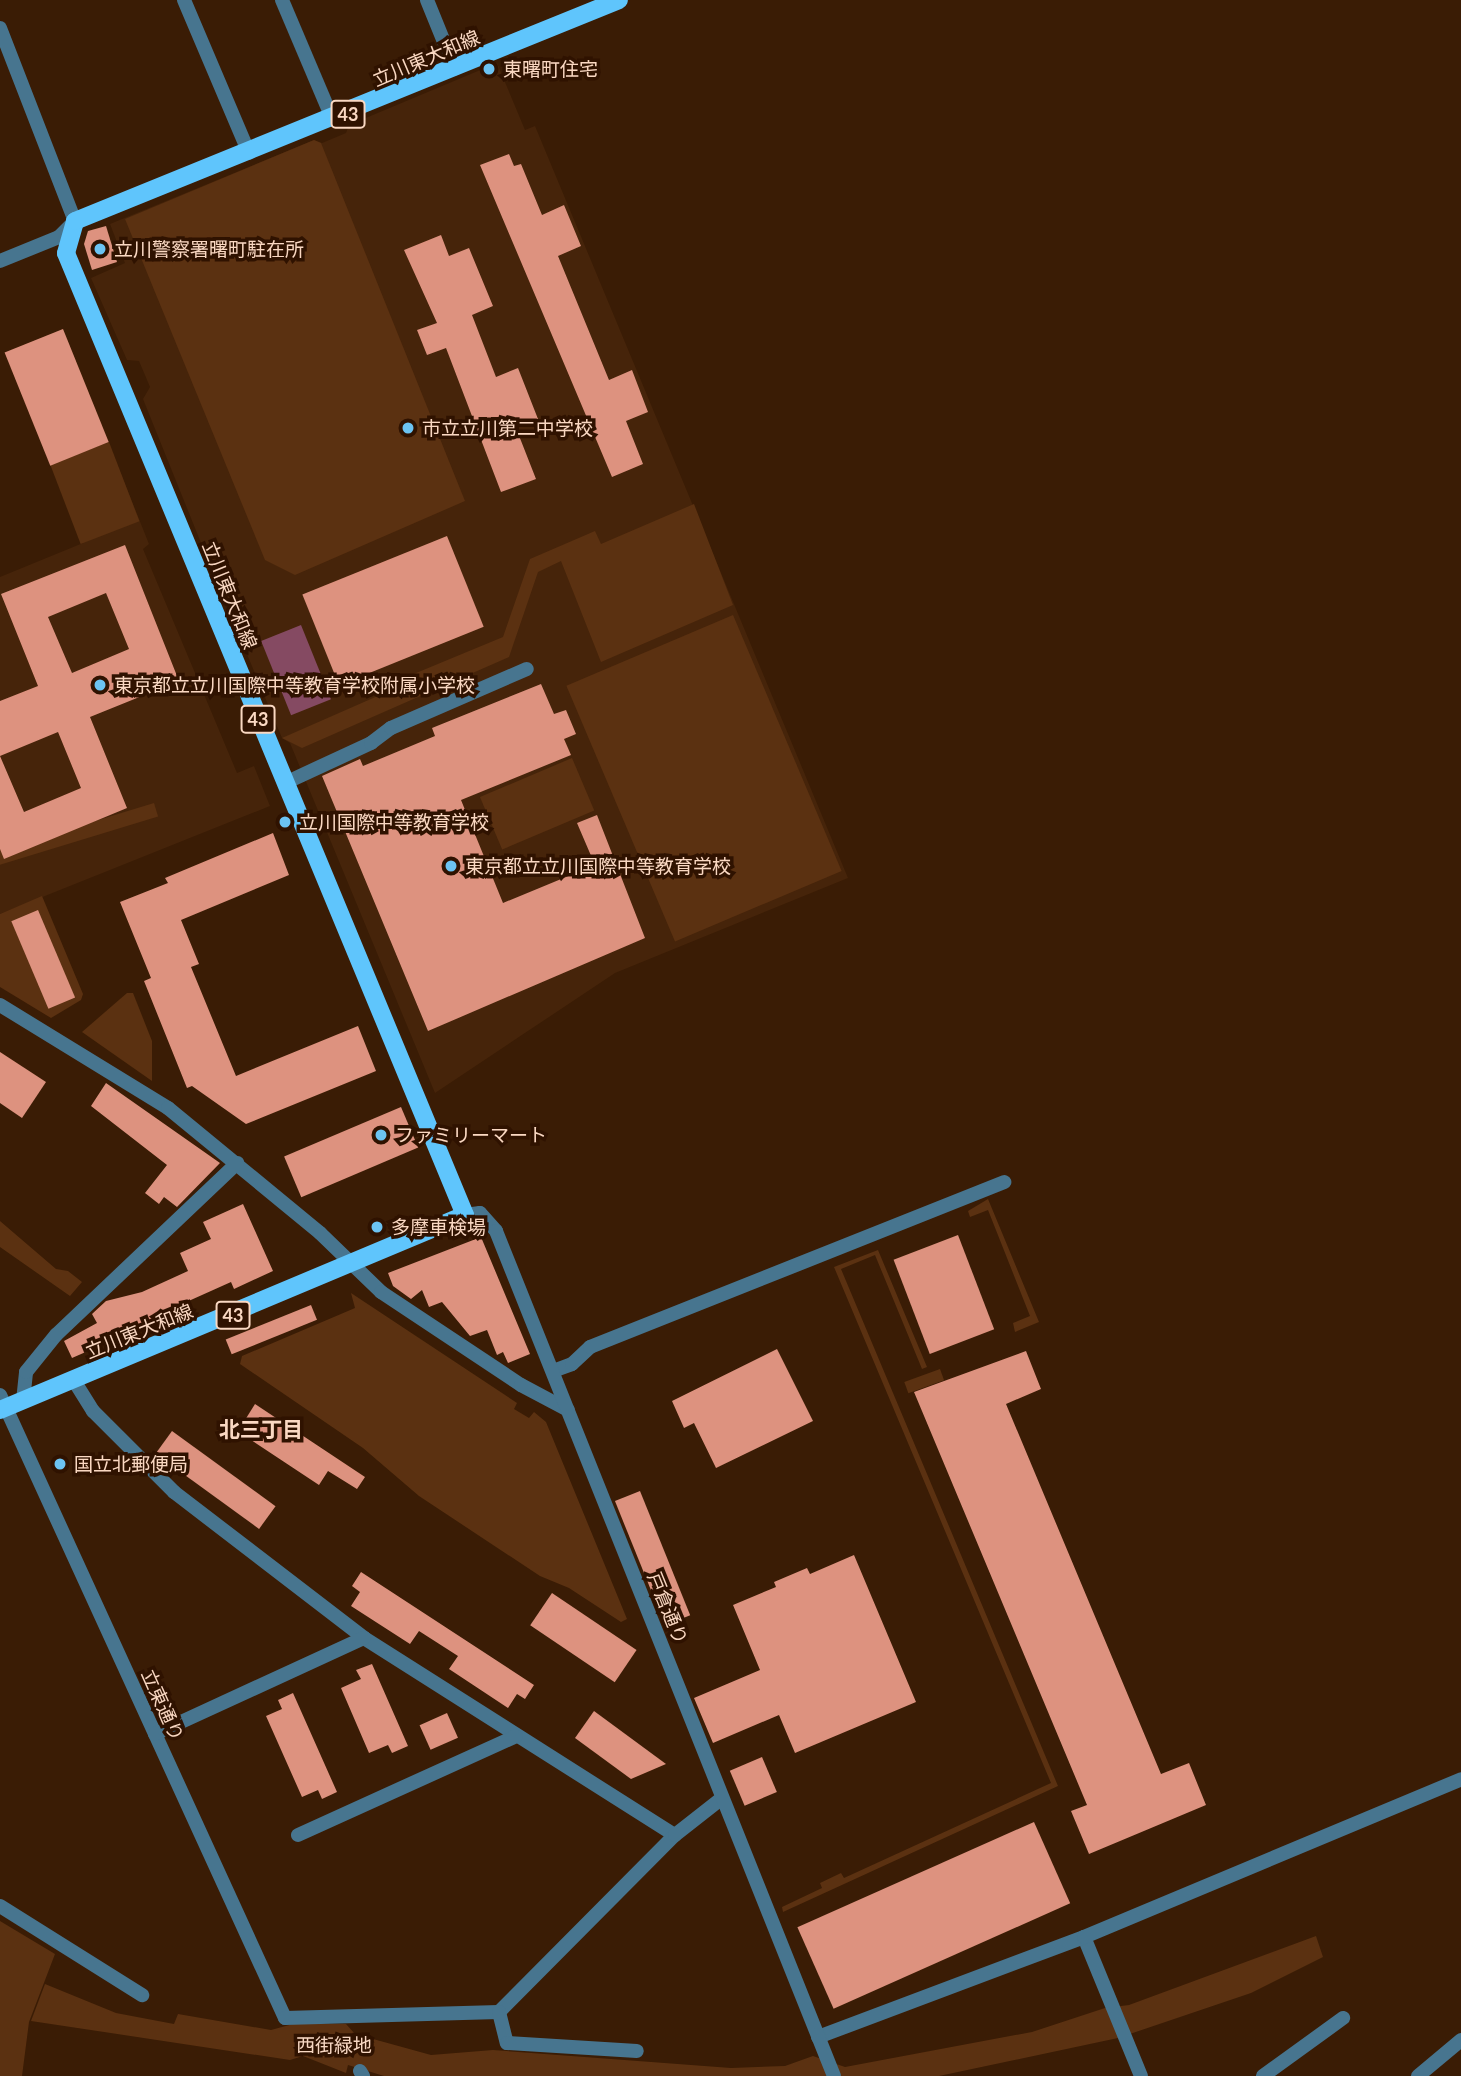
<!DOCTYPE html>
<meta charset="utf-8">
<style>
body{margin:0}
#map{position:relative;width:1461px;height:2076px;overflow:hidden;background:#3a1c05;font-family:Lato,"Noto Sans JP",sans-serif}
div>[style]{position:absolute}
.built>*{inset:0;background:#46240a}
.green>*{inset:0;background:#5b3111;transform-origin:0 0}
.water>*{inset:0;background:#854a62;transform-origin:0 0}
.building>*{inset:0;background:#dd927f;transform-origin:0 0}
.minor>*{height:14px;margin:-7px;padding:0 7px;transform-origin:7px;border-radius:7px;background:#47758f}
.tertiary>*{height:14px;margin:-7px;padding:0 7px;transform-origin:7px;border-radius:7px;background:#47758f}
.primary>*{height:18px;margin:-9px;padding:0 9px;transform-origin:9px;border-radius:9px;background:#5fc5fc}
.dots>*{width:19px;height:19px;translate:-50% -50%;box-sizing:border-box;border:4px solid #2f1200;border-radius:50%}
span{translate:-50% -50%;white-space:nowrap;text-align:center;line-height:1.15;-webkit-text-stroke:7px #2f1200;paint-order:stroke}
.shield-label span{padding:2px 5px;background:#2f1200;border:2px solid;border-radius:5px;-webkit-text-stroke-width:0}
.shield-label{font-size:18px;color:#fad8c2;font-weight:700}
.street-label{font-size:19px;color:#fad8c2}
.poi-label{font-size:19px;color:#fad8c2}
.left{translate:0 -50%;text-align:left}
.park-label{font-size:19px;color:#f8d8c3}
.neighbourhood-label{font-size:21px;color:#fad8c2;font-weight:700}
</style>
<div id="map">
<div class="built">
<i style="clip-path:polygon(497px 63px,525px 130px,535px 126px,848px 878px,615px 973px,435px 1093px,290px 743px,282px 738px,236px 628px,241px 623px,236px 609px,226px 605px,143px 399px,150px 387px,139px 361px,127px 360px,91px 278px,125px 263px,110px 224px,314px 140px,322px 143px,346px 133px,349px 125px)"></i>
<i style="clip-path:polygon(63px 329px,149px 544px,143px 549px,237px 773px,254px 766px,270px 806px,0 914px,0 577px,83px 543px,5px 353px)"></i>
</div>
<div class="green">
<i style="clip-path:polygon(314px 140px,321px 143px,465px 501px,295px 575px,265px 560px,125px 219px)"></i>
<i style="left:109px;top:442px;width:85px;height:63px;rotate:69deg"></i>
<i style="clip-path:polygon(694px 504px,733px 605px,601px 662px,561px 561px,538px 572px,509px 657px,302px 748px,282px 738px,405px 684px,404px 678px,503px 637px,530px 559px,595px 531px,601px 544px)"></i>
<i style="left:733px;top:615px;width:278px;height:181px;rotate:67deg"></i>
<i style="left:572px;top:758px;width:57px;height:100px;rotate:67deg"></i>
<i style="left:154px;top:803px;width:14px;height:166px;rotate:73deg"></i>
<i style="clip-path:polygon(42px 896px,83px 994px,81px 1000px,51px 1018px,0 987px,0 914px)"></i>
<i style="clip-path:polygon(127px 993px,133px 993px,152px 1041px,152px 1081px,82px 1032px)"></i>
<i style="clip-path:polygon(988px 1199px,1039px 1322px,1015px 1332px,1013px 1323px,1030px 1316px,988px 1210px,970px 1217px,968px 1211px)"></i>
<i style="clip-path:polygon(0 1221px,56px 1269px,68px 1271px,82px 1282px,70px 1296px,0 1247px)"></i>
<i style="clip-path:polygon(878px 1250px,927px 1367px,922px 1369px,875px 1255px,841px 1269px,1058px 1786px,783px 1912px,782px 1907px,822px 1888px,820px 1883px,841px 1873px,844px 1878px,1051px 1783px,834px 1267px)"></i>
<i style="clip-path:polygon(351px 1293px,517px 1403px,514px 1409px,529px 1418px,534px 1412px,546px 1422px,627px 1619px,621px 1622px,569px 1588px,540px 1576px,419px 1496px,363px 1448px,240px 1364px,242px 1356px,355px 1308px)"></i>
<i style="left:940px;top:1369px;width:12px;height:38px;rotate:70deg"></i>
<i style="clip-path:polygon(0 1921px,55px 1954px,29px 2022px,22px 2076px,0 2076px)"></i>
<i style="clip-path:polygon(1316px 1936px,1323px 1957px,1251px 1993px,1118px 2038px,939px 2076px,384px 2076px,348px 2065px,346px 2073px,303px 2056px,290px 2060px,31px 2021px,45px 1984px,116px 2013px,174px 2024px,178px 2014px,271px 2030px,293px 2024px,346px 2024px,355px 2034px,431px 2055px,493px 2050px,731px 2068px,785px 2066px,813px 2056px,845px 2067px,1032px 2032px,1105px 2008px,1129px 2005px)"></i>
</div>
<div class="water">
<i style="left:301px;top:625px;width:80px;height:43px;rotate:68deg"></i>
</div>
<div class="building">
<i style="clip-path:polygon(509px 154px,514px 166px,521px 164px,542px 215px,564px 205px,581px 246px,558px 256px,609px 380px,632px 370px,648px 412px,626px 421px,643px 464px,612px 477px,480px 165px)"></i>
<i style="clip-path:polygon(106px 226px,117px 262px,92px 270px,84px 244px,88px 231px)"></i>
<i style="clip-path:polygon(441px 235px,449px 256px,469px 248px,493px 306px,472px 315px,496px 377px,518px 368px,538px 419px,516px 428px,536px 479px,501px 492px,446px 348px,427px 355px,417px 330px,437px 323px,404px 250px)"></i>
<i style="left:63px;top:329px;width:122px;height:63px;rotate:68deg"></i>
<i style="left:447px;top:536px;width:98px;height:156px;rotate:68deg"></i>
<i style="clip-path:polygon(evenodd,125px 545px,179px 681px,90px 717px,127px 808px,4px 859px,0 849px,0 701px,38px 686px,1px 594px,125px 545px,106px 593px,129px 649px,72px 673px,48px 617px,106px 593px,125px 545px,58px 732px,81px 788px,24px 812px,0 756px,58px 732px)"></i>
<i style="clip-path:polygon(541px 684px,554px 714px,566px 710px,576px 734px,564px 739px,571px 755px,461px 800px,503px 903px,595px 865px,577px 823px,597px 815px,645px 938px,428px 1031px,322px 776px,360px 759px,363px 766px,435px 736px,432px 728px)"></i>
<i style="clip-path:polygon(273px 833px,289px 875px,181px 920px,199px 964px,191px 967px,236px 1076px,358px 1026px,376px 1071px,246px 1124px,192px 1086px,187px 1088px,144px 981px,151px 978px,120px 902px,168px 883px,165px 878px)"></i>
<i style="left:38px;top:910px;width:95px;height:29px;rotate:67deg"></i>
<i style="clip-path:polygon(0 1052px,46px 1082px,22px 1118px,0 1103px)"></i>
<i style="clip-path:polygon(106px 1083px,220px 1163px,177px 1207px,164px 1197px,159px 1204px,145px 1193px,167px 1165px,91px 1106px)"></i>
<i style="left:401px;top:1107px;width:44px;height:127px;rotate:67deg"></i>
<i style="clip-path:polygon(243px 1204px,273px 1271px,234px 1289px,231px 1282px,173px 1308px,175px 1313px,72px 1358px,64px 1341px,97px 1323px,92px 1314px,106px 1301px,142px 1292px,188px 1271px,180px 1253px,211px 1239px,203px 1222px)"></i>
<i style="left:958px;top:1235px;width:101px;height:69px;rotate:69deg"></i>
<i style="clip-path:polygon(481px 1237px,530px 1354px,508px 1363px,503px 1352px,497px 1355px,487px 1330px,470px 1336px,442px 1302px,429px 1307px,422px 1290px,411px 1299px,393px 1286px,388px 1273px)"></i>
<i style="left:311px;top:1305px;width:16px;height:92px;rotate:68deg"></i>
<i style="clip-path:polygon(777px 1349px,813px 1421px,716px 1468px,694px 1423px,684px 1428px,672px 1401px)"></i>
<i style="clip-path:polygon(1026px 1351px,1041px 1389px,1006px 1404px,1161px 1774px,1189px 1763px,1206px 1805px,1089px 1854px,1071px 1811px,1087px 1805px,914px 1392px)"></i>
<i style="clip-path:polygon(255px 1404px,365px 1477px,357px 1489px,328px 1471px,319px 1485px,245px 1436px,252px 1425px,245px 1420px)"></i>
<i style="left:172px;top:1431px;width:128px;height:28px;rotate:36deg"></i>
<i style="left:640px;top:1491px;width:134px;height:27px;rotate:68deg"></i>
<i style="clip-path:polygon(854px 1555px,916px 1702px,795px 1753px,779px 1715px,713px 1743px,694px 1698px,760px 1670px,733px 1605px,776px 1587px,774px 1582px,807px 1568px,810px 1574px)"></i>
<i style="clip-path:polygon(361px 1572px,534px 1685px,525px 1699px,517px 1694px,508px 1708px,449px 1669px,458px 1656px,419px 1631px,410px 1644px,351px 1606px,360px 1592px,352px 1586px)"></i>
<i style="left:552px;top:1593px;width:102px;height:39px;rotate:34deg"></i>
<i style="clip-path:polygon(372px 1664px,408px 1746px,392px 1753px,388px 1745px,369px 1753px,341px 1688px,361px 1679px,356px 1670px)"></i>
<i style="clip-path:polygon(293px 1693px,337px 1792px,322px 1799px,318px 1790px,302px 1797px,266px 1716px,282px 1709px,278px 1700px)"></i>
<i style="clip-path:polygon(594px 1711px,666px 1764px,631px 1779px,575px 1738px)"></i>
<i style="left:447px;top:1713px;width:27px;height:30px;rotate:66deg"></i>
<i style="left:762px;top:1757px;width:38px;height:35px;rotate:67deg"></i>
<i style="left:1034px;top:1822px;width:89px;height:259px;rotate:66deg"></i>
</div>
<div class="minor">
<i style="left:184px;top:0;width:166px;rotate:67deg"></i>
<i style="left:282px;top:0;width:130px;rotate:67deg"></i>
<i style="left:427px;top:0;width:74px;rotate:67.9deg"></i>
<i style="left:0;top:28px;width:207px;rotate:68.8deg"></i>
<i style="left:75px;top:221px;width:23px;rotate:135deg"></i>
<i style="left:59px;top:237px;width:64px;rotate:157.9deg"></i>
<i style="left:285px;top:783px;width:95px;rotate:-24.9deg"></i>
<i style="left:371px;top:743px;width:25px;rotate:-37deg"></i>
<i style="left:391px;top:728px;width:148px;rotate:-23.5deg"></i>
<i style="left:0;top:1005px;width:197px;rotate:31.5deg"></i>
<i style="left:168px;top:1108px;width:197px;rotate:39.4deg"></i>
<i style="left:320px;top:1233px;width:85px;rotate:44deg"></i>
<i style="left:381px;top:1292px;width:168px;rotate:33.6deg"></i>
<i style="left:521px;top:1385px;width:53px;rotate:28deg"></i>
<i style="left:553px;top:1371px;width:20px;rotate:-20deg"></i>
<i style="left:572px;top:1364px;width:25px;rotate:-43deg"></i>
<i style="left:590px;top:1347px;width:446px;rotate:-21.7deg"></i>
<i style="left:73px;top:1379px;width:38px;rotate:58deg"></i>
<i style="left:93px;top:1411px;width:115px;rotate:45deg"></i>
<i style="left:174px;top:1492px;width:240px;rotate:37.5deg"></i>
<i style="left:364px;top:1638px;width:368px;rotate:32.4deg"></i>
<i style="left:0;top:1395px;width:685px;rotate:65.42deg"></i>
<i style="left:285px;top:2018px;width:214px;rotate:-1.6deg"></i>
<i style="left:499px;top:2012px;width:250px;rotate:-45.2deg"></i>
<i style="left:675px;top:1835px;width:60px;rotate:-38.2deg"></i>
<i style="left:23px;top:1401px;width:29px;rotate:-84deg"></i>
<i style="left:26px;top:1372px;width:48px;rotate:-51deg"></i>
<i style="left:56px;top:1335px;width:250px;rotate:-43.5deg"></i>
<i style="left:155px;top:1734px;width:230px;rotate:-24.7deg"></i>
<i style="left:298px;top:1835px;width:239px;rotate:-24.4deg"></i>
<i style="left:0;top:1906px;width:168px;rotate:32.1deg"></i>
<i style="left:1084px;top:1937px;width:150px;rotate:67.7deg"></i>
<i style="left:499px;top:2012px;width:32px;rotate:76deg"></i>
<i style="left:507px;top:2043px;width:130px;rotate:3.5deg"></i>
<i style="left:818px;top:2037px;width:284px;rotate:-20.6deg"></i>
<i style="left:1084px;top:1937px;width:409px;rotate:-22.7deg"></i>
<i style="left:360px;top:2071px;width:6px;rotate:59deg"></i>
<i style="left:1263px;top:2076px;width:99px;rotate:-35.9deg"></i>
<i style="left:1418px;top:2076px;width:56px;rotate:-39.9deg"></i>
</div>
<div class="tertiary">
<i style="left:465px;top:1215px;width:15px;rotate:-8deg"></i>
<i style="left:480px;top:1213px;width:24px;rotate:48deg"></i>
<i style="left:496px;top:1231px;width:910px;rotate:68.2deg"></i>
</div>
<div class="primary">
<i style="left:0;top:1410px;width:504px;rotate:-22.75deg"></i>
<i style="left:465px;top:1215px;width:1041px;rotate:-112.53deg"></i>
<i style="left:66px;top:253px;width:33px;rotate:-74deg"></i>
<i style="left:75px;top:221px;width:587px;rotate:-22.11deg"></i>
</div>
<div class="dots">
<i style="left:489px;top:69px;background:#6cc3f2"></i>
<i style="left:100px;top:249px;background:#6cc3f2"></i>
<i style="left:408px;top:428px;background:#6cc3f2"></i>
<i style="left:100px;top:685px;background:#6cc3f2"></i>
<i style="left:285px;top:822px;background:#6cc3f2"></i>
<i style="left:451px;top:866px;background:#6cc3f2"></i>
<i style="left:381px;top:1135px;background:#6cc3f2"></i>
<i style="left:377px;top:1227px;background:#6cc3f2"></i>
<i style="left:60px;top:1464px;background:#6cc3f2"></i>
</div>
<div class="shield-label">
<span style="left:348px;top:114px">43</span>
<span style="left:258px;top:719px">43</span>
<span style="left:233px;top:1315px">43</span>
</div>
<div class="street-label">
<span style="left:426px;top:58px;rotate:-23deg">立川東大和線</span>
<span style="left:230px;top:595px;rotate:68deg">立川東大和線</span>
<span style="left:139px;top:1331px;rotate:-22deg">立川東大和線</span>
<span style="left:668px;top:1608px;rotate:68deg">戸倉通り</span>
<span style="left:163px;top:1705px;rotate:66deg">立東通り</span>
</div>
<div class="poi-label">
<span class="left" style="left:503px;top:69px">東曙町住宅</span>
<span class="left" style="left:114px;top:249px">立川警察署曙町駐在所</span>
<span class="left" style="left:422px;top:428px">市立立川第二中学校</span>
<span class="left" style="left:114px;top:685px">東京都立立川国際中等教育学校附属小学校</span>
<span class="left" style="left:299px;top:822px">立川国際中等教育学校</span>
<span class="left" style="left:465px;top:866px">東京都立立川国際中等教育学校</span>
<span class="left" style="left:395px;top:1135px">ファミリーマート</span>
<span class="left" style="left:391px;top:1227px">多摩車検場</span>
<span class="left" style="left:74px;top:1464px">国立北郵便局</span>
</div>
<div class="park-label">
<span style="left:334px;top:2045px">西街緑地</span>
</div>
<div class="neighbourhood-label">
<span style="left:261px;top:1429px">北三丁目</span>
</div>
</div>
